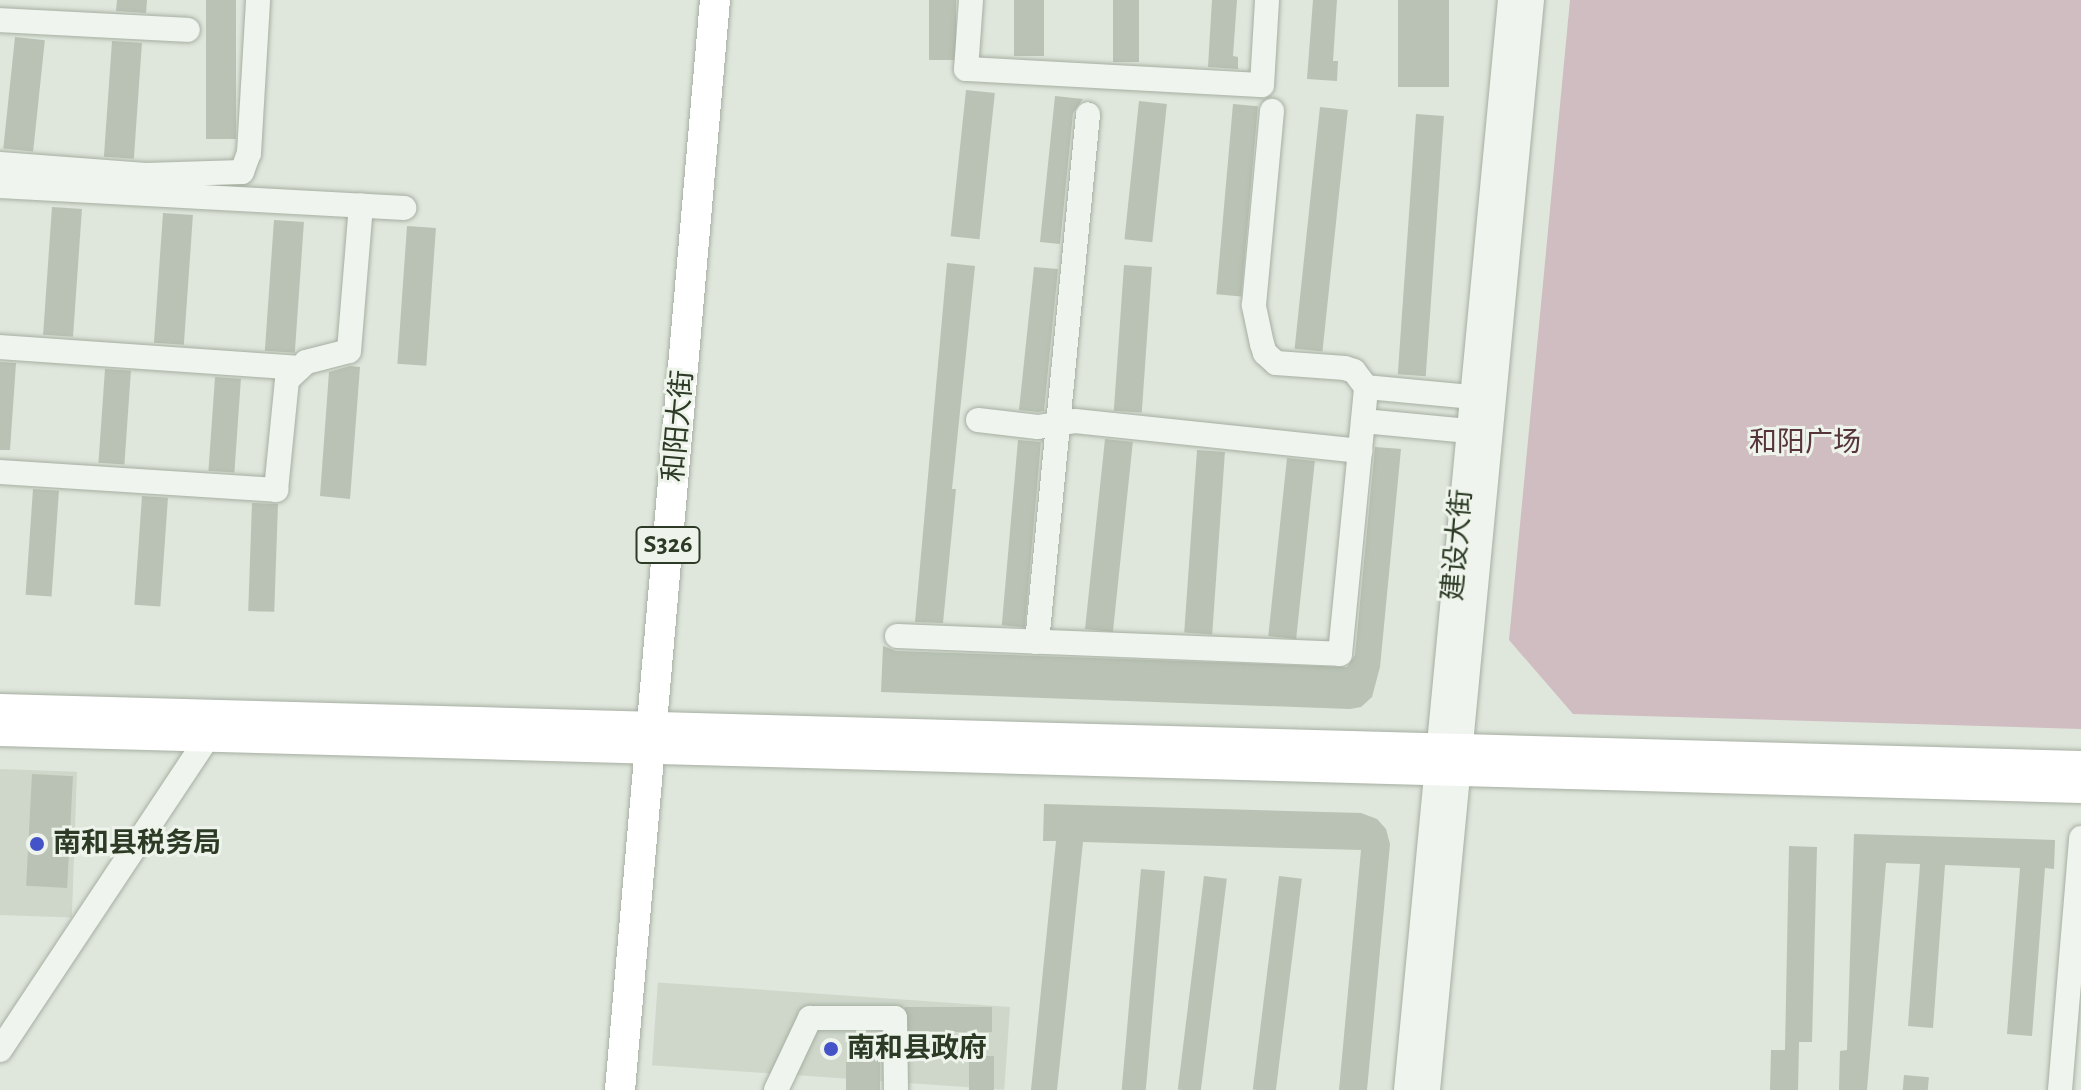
<!DOCTYPE html>
<meta charset="utf-8">
<style>
body{margin:0}
#map{position:relative;width:2081px;height:1090px;overflow:hidden;background:#dfe6dc;font-family:"Alegreya Sans","Noto Sans SC",sans-serif}
div>[style]{position:absolute}
.built>*{inset:0;background:#ced7ca;transform-origin:0 0}
.green>*{inset:0;background:#cfbdc1}
.building>*{inset:0;background:#b9c2b4;transform-origin:0 0}
.roads{filter:drop-shadow(0 0 2px #a6afa2) drop-shadow(0 0 2px #a6afa2)}
.minor>*{height:24px;margin:-12px;padding:0 12px;transform-origin:12px;border-radius:12px;background:#f0f4ee}
.major>*{height:30px;margin:-15px;padding:0 15px;transform-origin:15px;border-radius:15px;background:#fff}
.dots>*{width:22px;height:22px;translate:-50% -50%;box-sizing:border-box;border:4px solid #eef4eb;border-radius:50%}
span{translate:-50% -50%;white-space:nowrap;text-align:center;line-height:1.15;-webkit-text-stroke:6px #eef4eb;paint-order:stroke}
.shield-label span{padding:2px 6px;background:#eef4eb;border:2px solid;border-radius:6px;-webkit-text-stroke-width:0}
.shield-label{font-size:26px;color:#2d3b26;font-weight:700}
.street-label{font-size:28px;color:#2d3b26}
.park-label{font-size:28px;color:#56343a}
.poi-label{font-size:28px;color:#2d3b26;font-weight:700}
.left{translate:0 -50%;text-align:left}
</style>
<div id="map">
<div class="built">
<i style="left:0;top:769px;width:77px;height:146px;rotate:2deg"></i>
<i style="left:1010px;top:1007px;width:83px;height:353px;rotate:94deg"></i>
</div>
<div class="green">
<i style="clip-path:polygon(1570px 0,2081px 0,2081px 729px,1573px 714px,1509px 640px)"></i>
</div>
<div class="building">
<i style="clip-path:polygon(117px 0,147px 0,146px 13px,116px 11px)"></i>
<i style="left:206px;top:0;width:30px;height:139px"></i>
<i style="left:929px;top:0;width:27px;height:60px"></i>
<i style="left:1014px;top:0;width:30px;height:56px"></i>
<i style="left:1113px;top:0;width:26px;height:62px"></i>
<i style="clip-path:polygon(1212px 0,1237px 0,1233px 56px,1238px 57px,1238px 69px,1208px 67px)"></i>
<i style="clip-path:polygon(1313px 0,1337px 0,1333px 61px,1338px 61px,1337px 81px,1307px 79px)"></i>
<i style="left:1398px;top:0;width:51px;height:87px"></i>
<i style="left:15px;top:37px;width:30px;height:112px;rotate:6deg"></i>
<i style="left:112px;top:41px;width:30px;height:116px;rotate:4deg"></i>
<i style="left:966px;top:90px;width:29px;height:147px;rotate:6deg"></i>
<i style="clip-path:polygon(1055px 96px,1083px 99px,1073px 113px,1060px 244px,1040px 242px)"></i>
<i style="left:1139px;top:101px;width:28px;height:139px;rotate:6deg"></i>
<i style="left:1233px;top:104px;width:25px;height:191px;rotate:5deg"></i>
<i style="left:1320px;top:107px;width:28px;height:243px;rotate:6deg"></i>
<i style="left:1416px;top:114px;width:28px;height:261px;rotate:4deg"></i>
<i style="left:52px;top:207px;width:30px;height:128px;rotate:4deg"></i>
<i style="left:163px;top:213px;width:30px;height:130px;rotate:4deg"></i>
<i style="left:274px;top:220px;width:30px;height:131px;rotate:4deg"></i>
<i style="left:407px;top:226px;width:29px;height:138px;rotate:4deg"></i>
<i style="clip-path:polygon(947px 263px,975px 266px,952px 489px,956px 489px,943px 623px,915px 622px)"></i>
<i style="left:1124px;top:265px;width:28px;height:146px;rotate:4deg"></i>
<i style="clip-path:polygon(1034px 267px,1058px 269px,1044px 411px,1038px 412px,1019px 410px)"></i>
<i style="clip-path:polygon(0 362px,16px 363px,10px 450px,0 450px)"></i>
<i style="clip-path:polygon(350px 366px,360px 367px,350px 499px,320px 496px,329px 372px)"></i>
<i style="left:105px;top:369px;width:26px;height:94px;rotate:4deg"></i>
<i style="left:215px;top:377px;width:26px;height:94px;rotate:4deg"></i>
<i style="left:1105px;top:439px;width:28px;height:191px;rotate:6deg"></i>
<i style="left:1018px;top:440px;width:23px;height:186px;rotate:5deg"></i>
<i style="clip-path:polygon(1375px 447px,1401px 449px,1380px 667px,1372px 697px,1361px 707px,1350px 709px,881px 692px,883px 646px,896px 651px,1347px 667px,1355px 655px)"></i>
<i style="left:1197px;top:450px;width:28px;height:183px;rotate:4deg"></i>
<i style="left:1287px;top:458px;width:28px;height:179px;rotate:6deg"></i>
<i style="left:33px;top:489px;width:26px;height:106px;rotate:4deg"></i>
<i style="left:142px;top:496px;width:26px;height:109px;rotate:4deg"></i>
<i style="left:252px;top:503px;width:26px;height:108px;rotate:2deg"></i>
<i style="left:32px;top:774px;width:41px;height:112px;rotate:3deg"></i>
<i style="clip-path:polygon(1044px 804px,1361px 813px,1377px 819px,1386px 829px,1390px 844px,1367px 1090px,1339px 1090px,1361px 850px,1083px 842px,1057px 1090px,1031px 1090px,1056px 841px,1043px 841px)"></i>
<i style="clip-path:polygon(1854px 834px,2055px 840px,2054px 869px,2045px 868px,2032px 1036px,2007px 1034px,2020px 868px,1945px 865px,1933px 1028px,1908px 1026px,1920px 864px,1886px 863px,1867px 1090px,1839px 1090px,1840px 1051px,1847px 1050px)"></i>
<i style="clip-path:polygon(1789px 846px,1817px 847px,1812px 1042px,1799px 1042px,1798px 1090px,1770px 1090px,1771px 1050px,1785px 1050px)"></i>
<i style="left:1141px;top:869px;width:24px;height:222px;rotate:5deg"></i>
<i style="left:1204px;top:876px;width:23px;height:215px;rotate:7deg"></i>
<i style="left:1279px;top:876px;width:23px;height:215px;rotate:7deg"></i>
<i style="left:992px;top:1007px;width:25px;height:87px;rotate:90deg"></i>
<i style="left:846px;top:1033px;width:34px;height:57px"></i>
<i style="left:969px;top:1056px;width:25px;height:34px"></i>
<i style="left:1904px;top:1075px;width:25px;height:15px;rotate:5deg"></i>
</div>
<div class="roads">
<div class="minor">
<i style="left:971px;top:0;width:69px;rotate:94.1deg"></i>
<i style="left:966px;top:69px;width:296px;rotate:3.1deg"></i>
<i style="left:1262px;top:85px;width:85px;rotate:-86.6deg"></i>
<i style="left:0;top:20px;width:188px;rotate:3deg"></i>
<i style="left:0;top:164px;width:146px;rotate:4.3deg"></i>
<i style="left:146px;top:175px;width:96px;rotate:-1.8deg"></i>
<i style="left:242px;top:172px;width:20px;rotate:-70deg"></i>
<i style="left:249px;top:153px;width:153px;rotate:-86.6deg"></i>
<i style="left:0;top:186px;width:405px;rotate:3.1deg"></i>
<i style="left:0;top:347px;width:300px;rotate:4deg"></i>
<i style="left:1366px;top:387px;width:106px;rotate:5.4deg"></i>
<i style="left:978px;top:420px;width:60px;rotate:6.7deg"></i>
<i style="left:1038px;top:427px;width:37px;rotate:-9deg"></i>
<i style="left:1075px;top:421px;width:287px;rotate:6deg"></i>
<i style="left:1363px;top:421px;width:106px;rotate:5.4deg"></i>
<i style="left:0;top:472px;width:277px;rotate:3.7deg"></i>
<i style="left:276px;top:490px;width:111px;rotate:-84.3deg"></i>
<i style="left:287px;top:380px;width:26px;rotate:-43deg"></i>
<i style="left:306px;top:362px;width:44px;rotate:-14.3deg"></i>
<i style="left:349px;top:351px;width:146px;rotate:-85.3deg"></i>
<i style="left:897px;top:636px;width:443px;rotate:2.3deg"></i>
<i style="left:1340px;top:654px;width:268px;rotate:-84.4deg"></i>
<i style="left:1366px;top:387px;width:20px;rotate:-127deg"></i>
<i style="left:1354px;top:371px;width:9px;rotate:-162deg"></i>
<i style="left:1345px;top:368px;width:69px;rotate:-175.9deg"></i>
<i style="left:1276px;top:363px;width:15px;rotate:-138deg"></i>
<i style="left:1265px;top:353px;width:9px;rotate:-108deg"></i>
<i style="left:1262px;top:344px;width:40px;rotate:-102deg"></i>
<i style="left:1254px;top:305px;width:195px;rotate:-84.7deg"></i>
<i style="left:1037px;top:642px;width:530px;rotate:-84.48deg"></i>
<i style="left:0;top:1050px;width:376px;rotate:-56.4deg"></i>
<i style="left:776px;top:1090px;width:80px;rotate:-64.7deg"></i>
<i style="left:810px;top:1018px;width:85px"></i>
<i style="left:895px;top:1018px;width:72px;rotate:89.2deg"></i>
<i style="left:1406px;top:1090px;width:1095px;rotate:-84.55deg"></i>
<i style="left:1428px;top:1090px;width:1095px;rotate:-84.55deg"></i>
<i style="left:2060px;top:1090px;width:253px;rotate:-85.2deg"></i>
</div>
<div class="major">
<i style="left:0;top:709px;width:2082px;rotate:1.57deg"></i>
<i style="left:0;top:731px;width:2082px;rotate:1.57deg"></i>
<i style="left:620px;top:1090px;width:1094px;rotate:-85.02deg"></i>
</div>
</div>
<div class="dots">
<i style="left:37px;top:844px;background:#4453c8"></i>
<i style="left:831px;top:1049px;background:#4453c8"></i>
</div>
<div class="shield-label">
<span style="left:668px;top:545px">S326</span>
</div>
<div class="street-label">
<span style="left:679px;top:426px;rotate:-85deg">和阳大街</span>
<span style="left:1458px;top:545px;rotate:-85deg">建设大街</span>
</div>
<div class="park-label">
<span style="left:1805px;top:443px">和阳广场</span>
</div>
<div class="poi-label">
<span class="left" style="left:53px;top:844px">南和县税务局</span>
<span class="left" style="left:847px;top:1049px">南和县政府</span>
</div>
</div>
